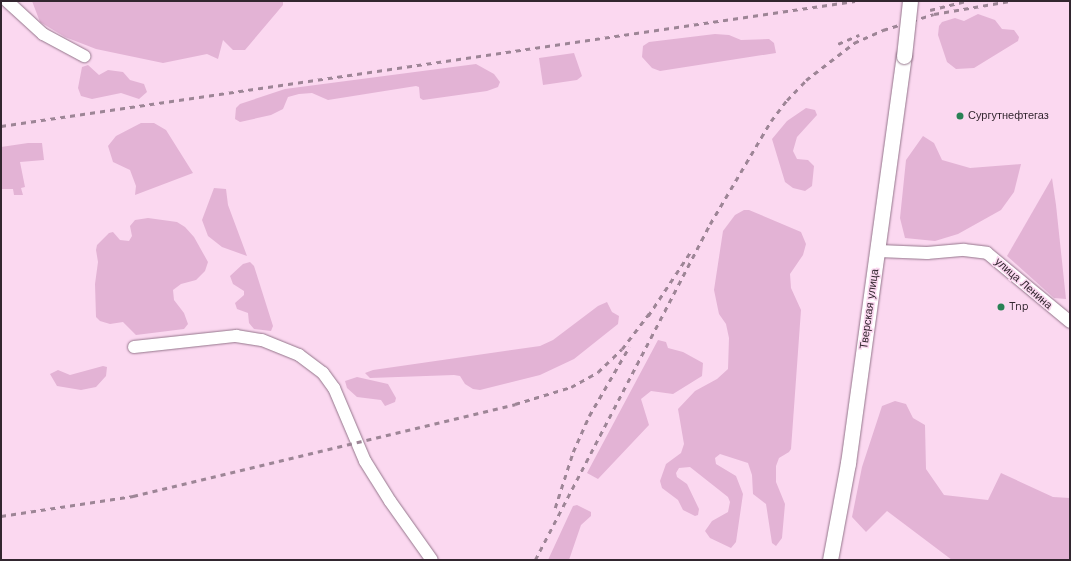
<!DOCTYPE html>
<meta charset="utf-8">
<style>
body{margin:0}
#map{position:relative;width:1071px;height:561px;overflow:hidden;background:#fbd8f0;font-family:"Work Sans",sans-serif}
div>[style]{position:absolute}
.green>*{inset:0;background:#e3b3d5}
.roads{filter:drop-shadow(0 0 1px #94758b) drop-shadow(0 0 1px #94758b)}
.minor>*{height:12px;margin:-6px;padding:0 6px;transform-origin:6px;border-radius:6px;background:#fff}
.major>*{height:15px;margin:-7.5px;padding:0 7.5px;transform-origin:7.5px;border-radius:7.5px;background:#fff}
.rail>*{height:2.5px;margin-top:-1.25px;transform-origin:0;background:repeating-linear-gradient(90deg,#9d8596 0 5px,transparent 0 10px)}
.bridges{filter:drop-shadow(0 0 1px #94758b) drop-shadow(0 0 1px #94758b)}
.major-bridge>*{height:15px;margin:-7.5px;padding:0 7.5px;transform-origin:7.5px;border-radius:7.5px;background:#fff}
.dots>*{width:11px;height:11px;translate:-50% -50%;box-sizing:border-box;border:2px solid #fbd8f0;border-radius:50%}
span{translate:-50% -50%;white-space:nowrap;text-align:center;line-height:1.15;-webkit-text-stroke:3px #fbd8f0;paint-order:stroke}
.poi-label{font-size:11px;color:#32262f}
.left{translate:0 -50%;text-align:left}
.street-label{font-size:11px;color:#32262f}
.frame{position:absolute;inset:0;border:2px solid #32262f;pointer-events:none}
</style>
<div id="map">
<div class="green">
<i style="clip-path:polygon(32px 1px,283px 1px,283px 5px,245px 50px,233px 50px,223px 40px,218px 59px,207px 54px,163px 63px,96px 49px,65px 37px,40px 22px)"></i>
<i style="clip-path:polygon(978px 14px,995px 20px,1002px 29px,1014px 30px,1019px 37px,1018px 41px,974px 68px,956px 69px,947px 62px,938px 35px,939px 26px,942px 22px,955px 18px,964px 21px)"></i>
<i style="clip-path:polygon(715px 34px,729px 35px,741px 40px,769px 39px,774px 43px,776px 53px,660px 71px,652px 68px,642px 57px,643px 46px,649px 42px)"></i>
<i style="clip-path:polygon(574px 53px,582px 76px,577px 80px,543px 85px,539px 58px)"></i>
<i style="clip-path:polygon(476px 64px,494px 74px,500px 82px,498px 87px,487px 91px,423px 100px,420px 98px,419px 87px,416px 86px,328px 100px,312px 93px,299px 94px,288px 97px,283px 109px,271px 115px,240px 122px,235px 119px,236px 108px,240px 104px,285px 89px)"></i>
<i style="clip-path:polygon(88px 65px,99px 75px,108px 70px,123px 72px,130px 80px,144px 84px,147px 92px,139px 99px,121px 93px,92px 99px,81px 96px,78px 88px,82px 67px)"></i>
<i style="clip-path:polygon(806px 108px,815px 110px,817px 115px,797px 137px,793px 151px,797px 159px,808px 160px,814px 166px,812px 186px,805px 191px,793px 188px,785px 182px,772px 139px,787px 121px)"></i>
<i style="clip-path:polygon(141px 123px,154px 123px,166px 130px,193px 173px,135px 195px,136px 186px,130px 170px,113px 162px,108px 146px,116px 136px)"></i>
<i style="clip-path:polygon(923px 136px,934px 143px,942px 160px,970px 168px,1021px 164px,1014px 192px,1001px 210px,958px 234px,935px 241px,905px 238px,900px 218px,906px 160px)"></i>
<i style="clip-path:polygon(28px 143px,42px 143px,44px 160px,20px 162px,25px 187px,21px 188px,23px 195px,14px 195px,13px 189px,1px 189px,1px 147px)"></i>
<i style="clip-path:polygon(1052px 178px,1056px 205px,1066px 299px,1054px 298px,1007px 256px)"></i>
<i style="clip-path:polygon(214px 188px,226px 189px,228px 205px,247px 256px,222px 247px,208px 236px,202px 220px)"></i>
<i style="clip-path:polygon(744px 210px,749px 210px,801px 232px,806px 244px,803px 255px,790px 274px,791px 288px,801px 310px,791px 449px,789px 452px,779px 458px,776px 466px,776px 482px,785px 504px,782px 538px,776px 546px,772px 543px,766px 504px,753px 494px,752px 475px,748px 463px,720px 454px,715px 458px,716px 464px,736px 476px,743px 494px,736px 542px,731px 548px,710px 538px,705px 531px,712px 521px,728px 512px,730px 502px,728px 497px,690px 467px,679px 468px,676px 473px,677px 477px,687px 484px,699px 509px,698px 515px,695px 516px,683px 510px,678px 500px,662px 488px,660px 481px,666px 464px,681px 453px,684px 444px,678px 409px,695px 391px,717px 379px,728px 369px,729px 338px,726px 324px,719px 314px,714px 290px,723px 231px,735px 215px)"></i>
<i style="clip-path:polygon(148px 218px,177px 222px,185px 227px,194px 237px,208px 262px,205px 271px,196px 280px,181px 284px,173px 290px,174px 300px,184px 313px,188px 324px,184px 329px,136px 335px,123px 322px,110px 324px,100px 321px,96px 317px,95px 284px,98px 262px,96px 250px,97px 245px,109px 233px,113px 232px,120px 240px,129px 241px,132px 236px,130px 226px,135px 220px)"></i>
<i style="clip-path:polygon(250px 262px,254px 266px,273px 326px,271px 331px,254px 329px,249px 323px,248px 313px,237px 309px,235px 303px,244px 295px,244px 291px,233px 284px,230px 276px,243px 264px)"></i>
<i style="clip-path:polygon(607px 302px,612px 312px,619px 316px,618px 324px,574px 359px,540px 375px,480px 390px,473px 389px,465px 384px,460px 376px,454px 375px,370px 378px,365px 373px,373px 370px,540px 346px,553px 340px,598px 306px)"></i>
<i style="clip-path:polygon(658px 340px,666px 342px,668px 348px,683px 352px,703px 363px,702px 376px,673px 394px,651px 391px,641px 399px,649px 425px,598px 479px,587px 473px)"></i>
<i style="clip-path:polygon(103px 366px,107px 367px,106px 376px,96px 387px,81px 390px,57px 386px,50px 374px,58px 370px,70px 375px)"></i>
<i style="clip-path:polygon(357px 377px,388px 384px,396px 398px,395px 402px,385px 406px,381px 400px,357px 397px,347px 388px,345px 381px)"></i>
<i style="clip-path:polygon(895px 401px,906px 404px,913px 418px,925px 425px,926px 469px,944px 495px,988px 500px,1001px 473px,1053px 497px,1070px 498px,1070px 560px,952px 560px,887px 511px,866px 532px,852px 517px,862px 467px,882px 406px)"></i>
<i style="clip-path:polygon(577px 505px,591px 512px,591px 516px,581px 525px,569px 560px,548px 560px,573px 506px)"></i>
</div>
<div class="roads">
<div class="minor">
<i style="left:7px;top:1px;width:49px;rotate:42.5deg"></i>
<i style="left:43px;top:34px;width:47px;rotate:28.2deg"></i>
<i style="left:879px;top:251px;width:48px;rotate:2.4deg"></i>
<i style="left:927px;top:253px;width:37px;rotate:-5deg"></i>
<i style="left:964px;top:250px;width:23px;rotate:7deg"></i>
<i style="left:987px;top:253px;width:108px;rotate:39.7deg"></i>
<i style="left:134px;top:347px;width:103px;rotate:-6.2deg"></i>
<i style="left:236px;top:336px;width:26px;rotate:9deg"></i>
<i style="left:262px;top:340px;width:40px;rotate:22deg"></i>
<i style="left:299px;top:355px;width:30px;rotate:37deg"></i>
<i style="left:323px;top:373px;width:19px;rotate:54deg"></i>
<i style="left:334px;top:388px;width:79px;rotate:67deg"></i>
<i style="left:365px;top:461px;width:47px;rotate:58deg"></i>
<i style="left:390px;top:501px;width:72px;rotate:54.6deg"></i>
</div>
<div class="major">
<i style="left:830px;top:560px;width:99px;rotate:-79.5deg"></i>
<i style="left:848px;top:463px;width:411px;rotate:-82.2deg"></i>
</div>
</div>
<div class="rail">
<i style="left:930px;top:10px;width:36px;rotate:-14deg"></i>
<i style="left:838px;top:44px;width:23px;rotate:-23deg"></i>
<i style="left:1px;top:126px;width:863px;rotate:-8.33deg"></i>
<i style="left:648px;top:316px;width:78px;rotate:-56.5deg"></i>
<i style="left:555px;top:508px;width:59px;rotate:-72.2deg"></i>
<i style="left:573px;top:452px;width:39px;rotate:-66deg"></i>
<i style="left:589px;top:416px;width:80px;rotate:-59.9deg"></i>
<i style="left:1px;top:516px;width:134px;rotate:-8.6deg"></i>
<i style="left:133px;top:496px;width:393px;rotate:-13.5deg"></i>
<i style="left:515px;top:404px;width:59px;rotate:-16.9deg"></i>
<i style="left:571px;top:387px;width:31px;rotate:-29deg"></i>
<i style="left:598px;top:372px;width:33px;rotate:-44deg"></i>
<i style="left:622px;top:349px;width:48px;rotate:-52.7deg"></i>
<i style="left:535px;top:560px;width:379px;rotate:-62.5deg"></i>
<i style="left:710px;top:224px;width:120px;rotate:-59.4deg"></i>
<i style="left:771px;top:121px;width:26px;rotate:-53deg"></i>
<i style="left:787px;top:100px;width:28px;rotate:-46deg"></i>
<i style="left:806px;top:80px;width:61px;rotate:-37.6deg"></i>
<i style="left:854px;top:43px;width:32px;rotate:-24deg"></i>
<i style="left:883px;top:30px;width:53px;rotate:-17.4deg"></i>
<i style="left:934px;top:14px;width:77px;rotate:-9.7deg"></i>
</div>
<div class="bridges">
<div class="major-bridge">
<i style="left:904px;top:56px;width:55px;rotate:-83.8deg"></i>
</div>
</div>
<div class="dots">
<i style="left:960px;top:116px;background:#298155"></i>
<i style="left:1001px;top:307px;background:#298155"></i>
</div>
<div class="poi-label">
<span class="left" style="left:968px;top:116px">Сургутнефтегаз</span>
<span class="left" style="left:1009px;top:307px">Tnp</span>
</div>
<div class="street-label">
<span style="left:1023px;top:284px;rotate:41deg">улица Ленина</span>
<span style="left:870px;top:309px;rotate:-82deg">Тверская улица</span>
</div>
<div class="frame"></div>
</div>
